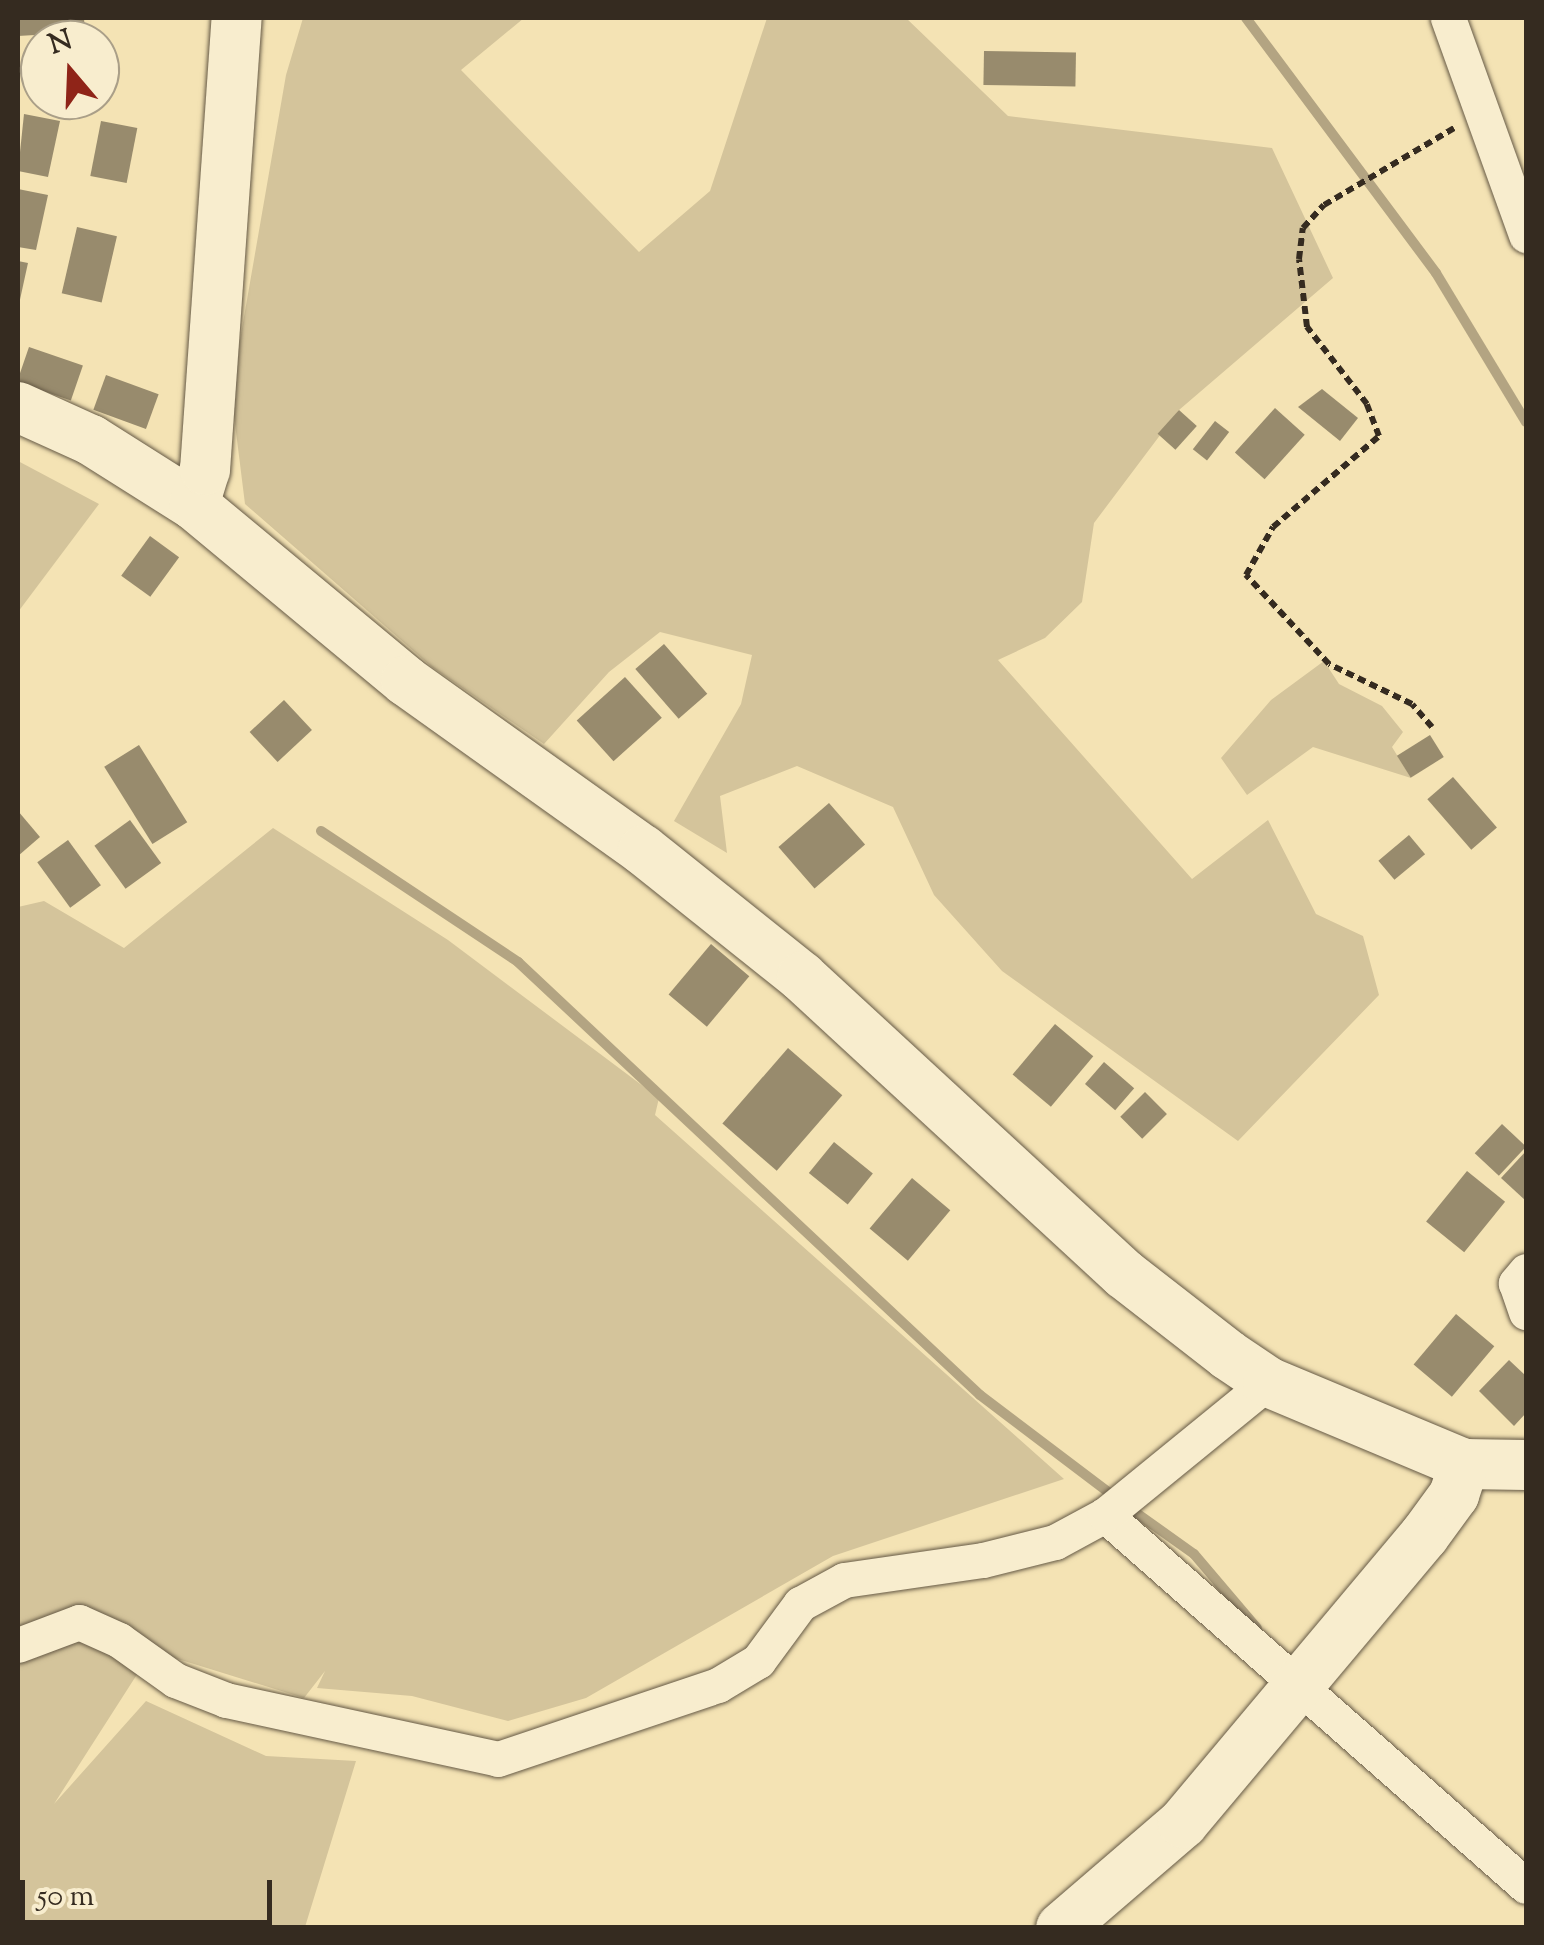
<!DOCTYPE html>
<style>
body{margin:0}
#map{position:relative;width:1544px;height:1945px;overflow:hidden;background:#f4e3b4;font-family:"Sorts Mill Goudy",serif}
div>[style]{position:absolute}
.green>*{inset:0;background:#d4c49b}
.stream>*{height:10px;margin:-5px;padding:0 5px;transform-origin:5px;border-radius:5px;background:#b3a482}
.building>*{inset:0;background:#988b6d;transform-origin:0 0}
.path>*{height:6px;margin-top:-3px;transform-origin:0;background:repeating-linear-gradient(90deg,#352b20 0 8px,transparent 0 13px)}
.roads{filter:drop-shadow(0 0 2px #655945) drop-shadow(0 0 2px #655945)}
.street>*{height:35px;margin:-17.5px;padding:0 17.5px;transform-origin:17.5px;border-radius:17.5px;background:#f8edce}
.secondary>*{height:50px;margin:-25px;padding:0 25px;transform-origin:25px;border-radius:25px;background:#f8edce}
span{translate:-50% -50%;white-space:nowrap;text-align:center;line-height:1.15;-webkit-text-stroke:9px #f8edce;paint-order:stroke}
.frame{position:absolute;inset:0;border:20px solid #352b20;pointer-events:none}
.north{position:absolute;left:20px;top:20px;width:100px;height:100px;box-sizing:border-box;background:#f8edce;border:2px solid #aa9f88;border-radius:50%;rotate:341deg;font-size:28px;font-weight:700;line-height:40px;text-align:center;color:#352b20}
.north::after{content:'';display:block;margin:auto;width:35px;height:45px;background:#8f2418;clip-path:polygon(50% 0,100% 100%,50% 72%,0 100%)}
.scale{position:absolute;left:20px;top:1880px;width:252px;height:45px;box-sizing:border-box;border:5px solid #352b20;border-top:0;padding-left:12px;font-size:30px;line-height:35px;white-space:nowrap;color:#352b20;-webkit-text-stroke:8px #f8edce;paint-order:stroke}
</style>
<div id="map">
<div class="green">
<i style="clip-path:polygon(303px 18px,524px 18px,461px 70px,639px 252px,710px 191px,767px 18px,906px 18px,1008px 116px,1272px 148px,1333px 278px,1179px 410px,1094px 523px,1082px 602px,1045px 638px,998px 660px,1192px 879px,1268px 820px,1316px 914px,1363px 936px,1379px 995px,1238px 1141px,1002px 971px,934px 895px,893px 807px,797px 766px,720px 796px,727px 853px,674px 821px,741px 704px,752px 655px,660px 632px,609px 672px,544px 744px,432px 667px,245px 504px,231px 392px,286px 75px)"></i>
<i style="clip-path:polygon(18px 461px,99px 504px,18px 612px)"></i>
<i style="clip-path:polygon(1324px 661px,1339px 684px,1382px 706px,1403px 732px,1392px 747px,1411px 778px,1313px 747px,1247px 795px,1221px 758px,1271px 700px)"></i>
<i style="clip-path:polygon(273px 828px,448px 940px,659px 1098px,655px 1115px,1064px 1479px,833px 1556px,586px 1698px,508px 1721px,412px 1696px,317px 1688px,325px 1671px,304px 1698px,152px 1651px,54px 1804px,146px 1701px,266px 1756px,356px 1761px,305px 1927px,18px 1928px,18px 907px,44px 901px,124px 948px)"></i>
</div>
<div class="stream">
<i style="left:1246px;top:18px;width:318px;rotate:53.3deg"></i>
<i style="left:1436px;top:273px;width:174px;rotate:58.9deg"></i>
<i style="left:321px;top:831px;width:237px;rotate:33.6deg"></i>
<i style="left:518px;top:962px;width:633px;rotate:43.14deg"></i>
<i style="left:980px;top:1395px;width:169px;rotate:37.1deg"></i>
<i style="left:1128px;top:1507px;width:81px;rotate:35.5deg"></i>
<i style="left:1194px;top:1554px;width:97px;rotate:49.6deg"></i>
</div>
<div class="building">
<i style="clip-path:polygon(18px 18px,84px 18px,85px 32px,18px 36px)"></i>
<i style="left:984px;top:51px;width:92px;height:34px;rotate:1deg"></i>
<i style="clip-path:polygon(24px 114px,60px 121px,48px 177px,18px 171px)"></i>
<i style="left:101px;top:121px;width:37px;height:56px;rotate:11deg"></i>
<i style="clip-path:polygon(18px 189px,48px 195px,36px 250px,18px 247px)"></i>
<i style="left:77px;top:227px;width:41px;height:68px;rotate:13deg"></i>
<i style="clip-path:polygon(18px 261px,28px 263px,19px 304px,18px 304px)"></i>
<i style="left:29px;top:347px;width:57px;height:37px;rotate:19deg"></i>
<i style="left:106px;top:375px;width:56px;height:37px;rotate:20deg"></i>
<i style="clip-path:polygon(1322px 389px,1358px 418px,1340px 441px,1298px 407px)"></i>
<i style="left:1275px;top:408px;width:40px;height:60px;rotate:42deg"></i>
<i style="left:1179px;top:410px;width:24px;height:32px;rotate:42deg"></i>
<i style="left:1215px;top:421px;width:18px;height:36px;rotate:38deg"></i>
<i style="left:150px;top:536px;width:36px;height:49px;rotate:36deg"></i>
<i style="left:664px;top:644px;width:66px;height:38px;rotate:49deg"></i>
<i style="left:625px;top:677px;width:55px;height:65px;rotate:48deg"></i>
<i style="left:284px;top:700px;width:41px;height:47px;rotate:47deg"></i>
<i style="left:1430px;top:735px;width:26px;height:39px;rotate:58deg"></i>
<i style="left:139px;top:745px;width:91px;height:41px;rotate:58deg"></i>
<i style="left:1453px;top:777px;width:67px;height:34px;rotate:49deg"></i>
<i style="left:829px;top:803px;width:55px;height:67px;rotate:49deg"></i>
<i style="clip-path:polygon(18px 811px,40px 837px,18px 856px)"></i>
<i style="left:130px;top:820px;width:53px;height:44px;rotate:54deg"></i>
<i style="left:1409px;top:835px;width:25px;height:40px;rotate:50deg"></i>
<i style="left:68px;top:840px;width:56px;height:38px;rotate:54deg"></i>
<i style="left:711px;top:944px;width:50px;height:66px;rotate:40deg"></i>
<i style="left:1055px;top:1024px;width:50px;height:66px;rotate:40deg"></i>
<i style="left:788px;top:1048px;width:72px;height:100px;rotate:41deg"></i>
<i style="left:1104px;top:1062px;width:40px;height:29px;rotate:41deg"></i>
<i style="left:1145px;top:1092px;width:31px;height:35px;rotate:45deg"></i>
<i style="left:1502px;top:1124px;width:33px;height:40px;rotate:43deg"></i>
<i style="left:834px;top:1142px;width:50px;height:40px;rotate:39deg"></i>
<i style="clip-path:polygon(1526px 1151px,1526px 1201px,1501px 1178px)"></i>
<i style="left:1467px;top:1171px;width:49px;height:65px;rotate:39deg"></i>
<i style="left:912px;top:1178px;width:50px;height:66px;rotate:40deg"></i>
<i style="left:1456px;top:1314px;width:50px;height:66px;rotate:40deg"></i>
<i style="clip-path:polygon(1509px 1360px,1526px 1376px,1526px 1413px,1514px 1426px,1479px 1391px)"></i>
</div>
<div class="path">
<i style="left:1432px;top:727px;width:30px;rotate:-131deg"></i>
<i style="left:1412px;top:704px;width:92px;rotate:-154.3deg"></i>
<i style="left:1329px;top:664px;width:122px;rotate:-133deg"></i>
<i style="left:1246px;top:575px;width:55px;rotate:-60.6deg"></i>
<i style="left:1273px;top:527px;width:140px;rotate:-40.6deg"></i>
<i style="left:1379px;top:436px;width:34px;rotate:-111deg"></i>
<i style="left:1367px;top:404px;width:98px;rotate:-127.9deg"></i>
<i style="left:1307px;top:327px;width:68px;rotate:-96.7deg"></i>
<i style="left:1299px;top:259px;width:31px;rotate:-83deg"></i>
<i style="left:1303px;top:228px;width:31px;rotate:-48deg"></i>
<i style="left:1324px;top:205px;width:151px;rotate:-30.6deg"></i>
</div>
<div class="roads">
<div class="street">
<i style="left:1448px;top:18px;width:231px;rotate:70.2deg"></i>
<i style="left:1526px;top:1271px;width:16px;rotate:130deg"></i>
<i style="left:1516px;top:1283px;width:31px;rotate:71deg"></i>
<i style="left:1105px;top:1515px;width:561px;rotate:41.39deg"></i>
<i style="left:18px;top:1645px;width:65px;rotate:-20.7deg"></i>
<i style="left:79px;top:1622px;width:44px;rotate:24.2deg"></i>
<i style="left:119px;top:1640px;width:69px;rotate:35.5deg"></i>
<i style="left:175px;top:1680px;width:55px;rotate:21.4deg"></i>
<i style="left:226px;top:1700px;width:278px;rotate:12.2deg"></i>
<i style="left:498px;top:1759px;width:232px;rotate:-18.6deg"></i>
<i style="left:718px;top:1685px;width:47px;rotate:-31deg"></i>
<i style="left:758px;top:1661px;width:71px;rotate:-53.6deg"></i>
<i style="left:800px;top:1604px;width:50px;rotate:-28.6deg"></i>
<i style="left:844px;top:1580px;width:140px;rotate:-8.2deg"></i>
<i style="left:983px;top:1560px;width:74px;rotate:-14deg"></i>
<i style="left:1055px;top:1542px;width:57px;rotate:-28.4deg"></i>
<i style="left:1105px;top:1515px;width:210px;rotate:-39.2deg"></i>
</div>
<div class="secondary">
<i style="left:18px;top:407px;width:80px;rotate:24.3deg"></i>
<i style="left:91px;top:440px;width:122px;rotate:32.3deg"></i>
<i style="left:194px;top:505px;width:276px;rotate:39.7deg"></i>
<i style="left:406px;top:681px;width:291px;rotate:35.5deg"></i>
<i style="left:643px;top:850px;width:203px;rotate:38.6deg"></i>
<i style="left:802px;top:977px;width:438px;rotate:42.7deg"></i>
<i style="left:1124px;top:1274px;width:132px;rotate:37.9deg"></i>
<i style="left:1228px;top:1355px;width:48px;rotate:34deg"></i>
<i style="left:1268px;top:1382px;width:212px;rotate:22.7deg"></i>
<i style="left:1464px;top:1464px;width:62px;rotate:0.9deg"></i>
<i style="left:194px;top:505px;width:37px;rotate:-73deg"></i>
<i style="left:205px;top:470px;width:453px;rotate:-86deg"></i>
<i style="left:1061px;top:1928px;width:161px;rotate:-40.7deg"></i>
<i style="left:1183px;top:1823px;width:375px;rotate:-50deg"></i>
<i style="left:1424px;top:1536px;width:51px;rotate:-53.8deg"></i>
<i style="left:1454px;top:1495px;width:33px;rotate:-72deg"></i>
</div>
</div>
<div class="frame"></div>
<div class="north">N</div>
<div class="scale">50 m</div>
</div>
